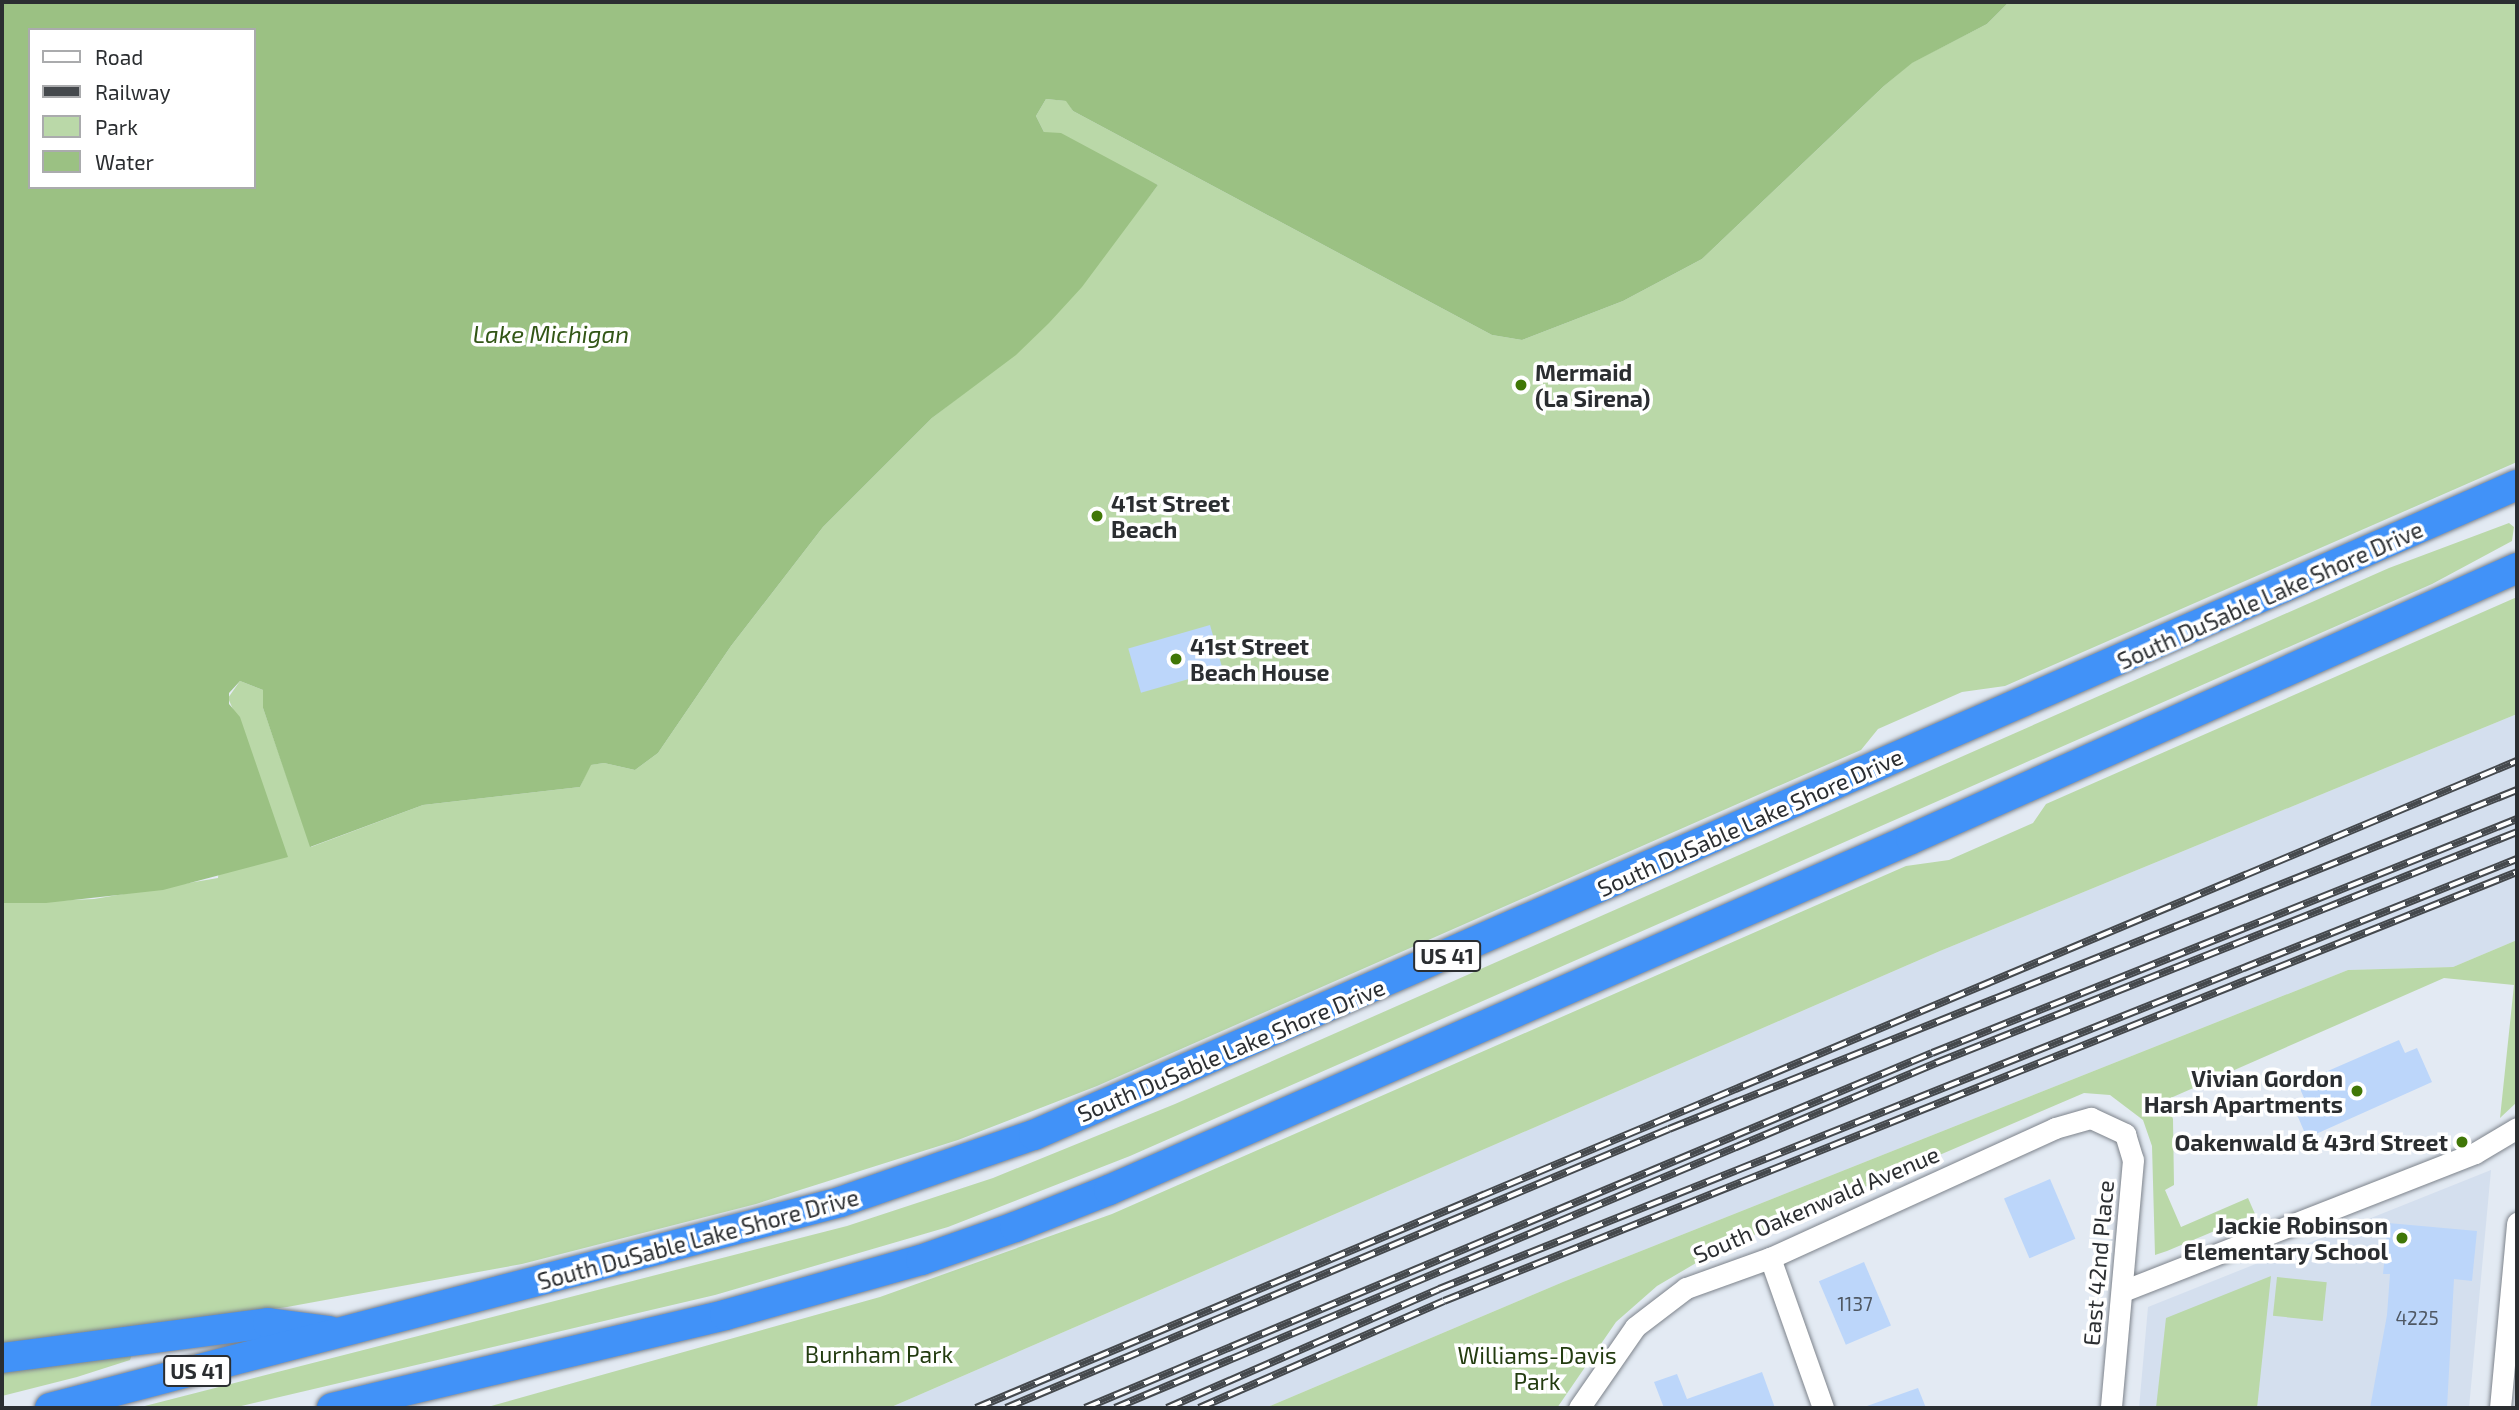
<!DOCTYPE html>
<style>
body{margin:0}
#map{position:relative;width:2519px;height:1410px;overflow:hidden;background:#e3eaf3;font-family:"Exo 2",sans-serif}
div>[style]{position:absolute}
.built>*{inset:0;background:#d4dfee}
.green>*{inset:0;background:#bad8a8;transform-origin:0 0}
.water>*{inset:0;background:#9bc183}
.building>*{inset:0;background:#bcd6fa;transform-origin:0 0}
.roads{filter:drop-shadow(0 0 2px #7d838b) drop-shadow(0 0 2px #7d838b)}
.minor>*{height:21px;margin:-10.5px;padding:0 10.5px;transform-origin:10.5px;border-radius:10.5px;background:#fff}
.highway>*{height:30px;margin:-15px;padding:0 15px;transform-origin:15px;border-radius:15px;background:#4192f8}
.rail>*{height:8px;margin-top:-4px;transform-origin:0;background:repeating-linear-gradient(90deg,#fff 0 16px,#45494d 0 32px);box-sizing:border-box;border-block:2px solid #45494d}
.dots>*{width:19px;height:19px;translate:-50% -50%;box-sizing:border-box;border:4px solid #fff;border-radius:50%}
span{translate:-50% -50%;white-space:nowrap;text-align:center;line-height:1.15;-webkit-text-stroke:7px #fff;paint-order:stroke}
.number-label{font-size:19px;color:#4f5863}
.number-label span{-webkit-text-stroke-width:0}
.shield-label span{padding:2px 5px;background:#fff;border:2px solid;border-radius:5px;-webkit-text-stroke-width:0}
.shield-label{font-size:21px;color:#2b2e31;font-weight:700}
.poi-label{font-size:23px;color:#2b2e31;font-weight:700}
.left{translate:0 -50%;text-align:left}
.right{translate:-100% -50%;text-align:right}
.street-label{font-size:23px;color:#2b2e31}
.park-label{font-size:23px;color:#233c10}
.water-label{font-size:24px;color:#325616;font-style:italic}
.frame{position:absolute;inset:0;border:4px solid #2b2e31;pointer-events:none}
.legend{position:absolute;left:28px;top:28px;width:228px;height:161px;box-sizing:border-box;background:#fff;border:2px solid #aaabad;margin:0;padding:9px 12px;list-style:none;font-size:21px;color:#2b2e31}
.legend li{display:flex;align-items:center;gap:14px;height:35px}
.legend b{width:35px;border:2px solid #aaabad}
</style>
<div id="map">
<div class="built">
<i style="clip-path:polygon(2517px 714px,2517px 940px,2453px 967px,2348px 970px,1563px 1282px,1265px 1408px,889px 1408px,1940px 951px)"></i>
<i style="clip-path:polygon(2491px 1170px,2469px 1408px,2139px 1408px,2148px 1307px)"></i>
</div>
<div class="green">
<i style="clip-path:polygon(2009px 2px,2517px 2px,2517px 462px,2005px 686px,1962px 692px,1878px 729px,1861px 750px,1776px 787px,1097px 1086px,958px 1140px,756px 1204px,522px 1264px,287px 1307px,2px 1347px,2px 903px,94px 899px,218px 878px,235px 714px,228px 698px,240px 681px,263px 690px,263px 708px,311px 847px,423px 805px,580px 787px,590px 765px,604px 763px,635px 770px,658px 753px,731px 646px,823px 527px,932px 418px,972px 387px,1123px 230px,1158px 185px,1044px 132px,1036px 116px,1046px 99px,1067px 101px,1073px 111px,1492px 335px,1522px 340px,1623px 301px,1702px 259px,1884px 86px,1911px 63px,1987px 24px)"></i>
<i style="clip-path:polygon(2509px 523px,2514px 527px,2512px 541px,2432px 584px,1130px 1156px,948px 1227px,715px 1295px,233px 1408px,137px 1408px,847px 1226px,993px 1178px,1175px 1104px,2389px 568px)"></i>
<i style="clip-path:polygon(2517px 597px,2517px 714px,1940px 951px,889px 1408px,484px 1408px,880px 1297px,1112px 1214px,1906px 866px,1949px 860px,2033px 823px,2046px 804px)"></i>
<i style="clip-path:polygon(2517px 940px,2517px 1102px,2500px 1118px,2514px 985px,2444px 978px,2166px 1100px,2173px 1119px,2174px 1185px,2165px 1190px,2181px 1227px,2248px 1198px,2255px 1214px,2167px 1251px,2155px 1255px,2152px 1146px,2143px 1120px,2110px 1095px,2084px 1093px,1797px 1216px,1713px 1253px,1657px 1286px,1616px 1322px,1557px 1408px,1265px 1408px,1563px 1282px,2348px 970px,2453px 967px)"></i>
<i style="clip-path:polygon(2271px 1276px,2257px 1408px,2156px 1408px,2166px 1318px)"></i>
<i style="left:2277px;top:1277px;width:50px;height:39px;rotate:6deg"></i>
<i style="clip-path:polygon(132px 1354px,130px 1360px,77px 1377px,2px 1396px,2px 1370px)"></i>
</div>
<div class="water">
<i style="clip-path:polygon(evenodd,2px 2px,2009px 2px,1987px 24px,1912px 63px,1884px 86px,1702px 259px,1623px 301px,1522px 340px,1492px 335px,1073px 111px,1066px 101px,1046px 99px,1036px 116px,1044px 132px,1061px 133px,1158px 185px,1082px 287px,1049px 323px,1016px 355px,932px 418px,823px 527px,731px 646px,658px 753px,635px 770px,604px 763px,591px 765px,580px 787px,423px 805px,310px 847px,263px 708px,263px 690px,240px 681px,229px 693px,229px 704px,240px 717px,288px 857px,163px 890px,46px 903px,2px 903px,2px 2px,30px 30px,254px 30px,254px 187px,30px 187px,30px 30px)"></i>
</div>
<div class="building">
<i style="left:1210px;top:625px;width:46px;height:85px;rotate:74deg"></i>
<i style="clip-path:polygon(2399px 1040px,2405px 1053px,2417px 1048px,2432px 1082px,2307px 1138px,2292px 1103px,2304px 1098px,2298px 1084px)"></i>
<i style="left:2050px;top:1179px;width:65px;height:50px;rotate:67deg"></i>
<i style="clip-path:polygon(2388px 1223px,2477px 1231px,2472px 1281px,2454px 1279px,2447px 1408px,2370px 1408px,2387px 1315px,2390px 1274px,2383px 1274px)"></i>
<i style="left:1864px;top:1262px;width:69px;height:49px;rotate:67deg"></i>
<i style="clip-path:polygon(1762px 1372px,1775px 1408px,1664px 1408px,1654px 1382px,1677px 1374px,1687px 1399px)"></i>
<i style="clip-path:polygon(1918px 1388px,1926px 1408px,1868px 1408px,1867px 1406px)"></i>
</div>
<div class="roads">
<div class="minor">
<i style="left:1770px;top:1258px;width:159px;rotate:70.5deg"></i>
<i style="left:2123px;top:1291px;width:378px;rotate:-21.4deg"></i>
<i style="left:2475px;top:1153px;width:49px;rotate:-30.8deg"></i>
<i style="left:1579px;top:1408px;width:98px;rotate:-55.3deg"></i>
<i style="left:1635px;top:1327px;width:64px;rotate:-37.4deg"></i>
<i style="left:1686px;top:1288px;width:89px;rotate:-19.7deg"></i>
<i style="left:1770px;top:1258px;width:313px;rotate:-24.5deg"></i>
<i style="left:2055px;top:1128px;width:37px;rotate:-16deg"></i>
<i style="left:2091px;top:1118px;width:38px;rotate:25deg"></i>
<i style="left:2125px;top:1134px;width:27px;rotate:73deg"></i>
<i style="left:2133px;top:1160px;width:249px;rotate:95.1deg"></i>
<i style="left:2500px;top:1408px;width:186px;rotate:-84.7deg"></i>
</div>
<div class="highway">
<i style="left:2px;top:1358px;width:268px;rotate:-7.5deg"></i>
<i style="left:268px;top:1323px;width:62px;rotate:7.5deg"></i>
<i style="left:50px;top:1408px;width:816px;rotate:-14.61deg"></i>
<i style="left:840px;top:1202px;width:205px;rotate:-19.1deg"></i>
<i style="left:1034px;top:1135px;width:1619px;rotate:-23.67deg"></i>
<i style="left:332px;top:1408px;width:404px;rotate:-13.3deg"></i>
<i style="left:725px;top:1315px;width:204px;rotate:-15.7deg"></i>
<i style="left:921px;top:1260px;width:100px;rotate:-19.3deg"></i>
<i style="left:1015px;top:1227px;width:101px;rotate:-21.5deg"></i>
<i style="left:1109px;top:1190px;width:875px;rotate:-23.64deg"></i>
<i style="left:1911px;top:839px;width:664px;rotate:-24.09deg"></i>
</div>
</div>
<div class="rail">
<i style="left:976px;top:1408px;width:1671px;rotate:-22.78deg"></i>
<i style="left:1006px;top:1408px;width:719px;rotate:-22.82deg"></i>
<i style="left:1669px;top:1129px;width:913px;rotate:-21.79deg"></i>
<i style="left:1085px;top:1408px;width:918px;rotate:-22.74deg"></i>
<i style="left:1932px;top:1053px;width:630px;rotate:-21.8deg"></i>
<i style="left:1115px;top:1408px;width:891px;rotate:-22.79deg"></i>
<i style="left:1936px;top:1063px;width:625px;rotate:-21.68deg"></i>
<i style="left:1167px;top:1408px;width:297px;rotate:-23.6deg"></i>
<i style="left:1439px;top:1289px;width:1161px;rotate:-21.75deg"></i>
<i style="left:1199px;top:1408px;width:267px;rotate:-23.6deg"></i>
<i style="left:1444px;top:1301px;width:1156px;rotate:-21.79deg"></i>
</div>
<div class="dots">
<i style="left:1521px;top:385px;background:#407707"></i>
<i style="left:1097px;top:516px;background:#407707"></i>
<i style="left:1176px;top:659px;background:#407707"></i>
<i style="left:2357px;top:1091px;background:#407707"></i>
<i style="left:2462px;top:1142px;background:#407707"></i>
<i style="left:2402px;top:1238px;background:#407707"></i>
</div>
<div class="number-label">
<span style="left:1855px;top:1304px">1137</span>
<span style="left:2417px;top:1318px">4225</span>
</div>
<div class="shield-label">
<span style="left:1447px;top:956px">US 41</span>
<span style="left:197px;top:1371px">US 41</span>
</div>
<div class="poi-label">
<span class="left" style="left:1535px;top:385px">Mermaid<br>(La Sirena)</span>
<span class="left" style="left:1111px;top:516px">41st Street<br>Beach</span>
<span class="left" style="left:1190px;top:659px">41st Street<br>Beach House</span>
<span class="right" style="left:2343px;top:1091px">Vivian Gordon<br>Harsh Apartments</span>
<span class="right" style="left:2448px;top:1142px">Oakenwald &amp; 43rd Street</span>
<span class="right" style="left:2388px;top:1238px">Jackie Robinson<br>Elementary School</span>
</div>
<div class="street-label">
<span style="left:2270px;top:595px;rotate:-24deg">South DuSable Lake Shore Drive</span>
<span style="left:1750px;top:822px;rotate:-24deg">South DuSable Lake Shore Drive</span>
<span style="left:1231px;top:1050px;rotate:-23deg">South DuSable Lake Shore Drive</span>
<span style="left:1816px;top:1204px;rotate:-23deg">South Oakenwald Avenue</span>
<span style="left:698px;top:1239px;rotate:-15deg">South DuSable Lake Shore Drive</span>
<span style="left:2098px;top:1263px;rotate:-85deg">East 42nd Place</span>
</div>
<div class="park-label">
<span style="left:879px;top:1354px">Burnham Park</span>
<span style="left:1537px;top:1368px">Williams-Davis<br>Park</span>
</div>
<div class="water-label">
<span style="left:551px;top:334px">Lake Michigan</span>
</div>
<div class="frame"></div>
<ul class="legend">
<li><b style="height:9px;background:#fff"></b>Road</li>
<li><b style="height:9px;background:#45494d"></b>Railway</li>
<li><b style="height:19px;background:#bad8a8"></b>Park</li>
<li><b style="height:19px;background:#9bc183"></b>Water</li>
</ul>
</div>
